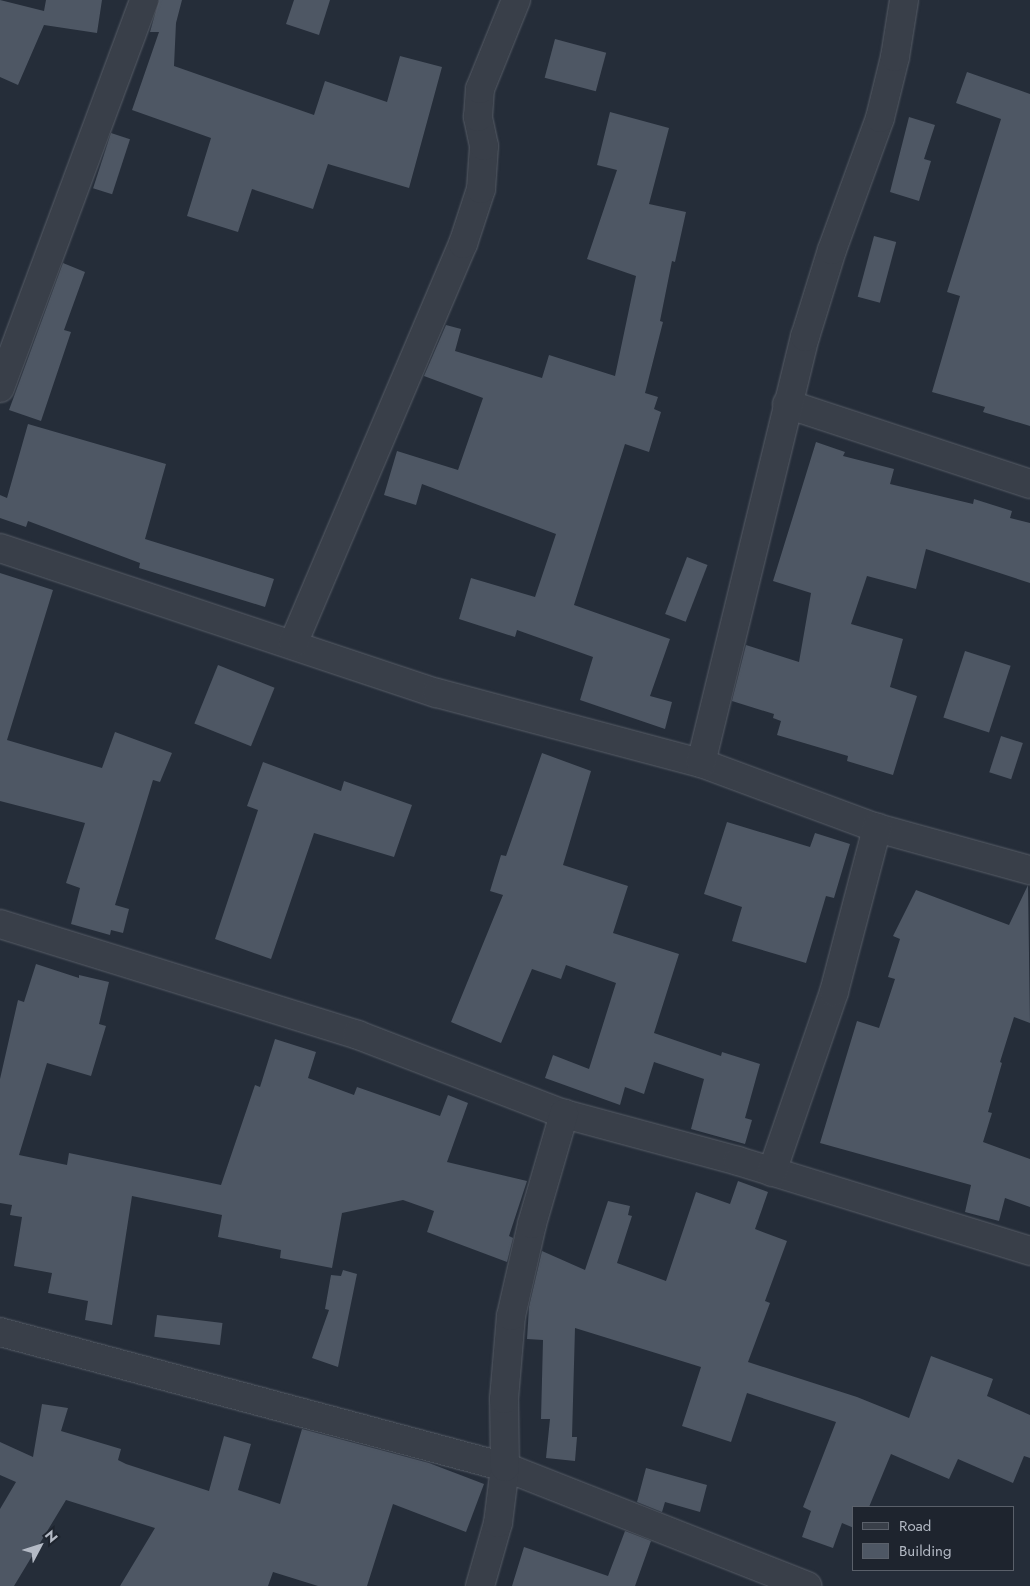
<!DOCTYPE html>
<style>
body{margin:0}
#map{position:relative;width:1030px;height:1586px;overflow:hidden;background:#252d39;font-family:Jost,sans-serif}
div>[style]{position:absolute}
.building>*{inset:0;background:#4e5764;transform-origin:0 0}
.roads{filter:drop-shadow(0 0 1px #575d67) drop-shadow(0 0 1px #575d67)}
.minor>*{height:28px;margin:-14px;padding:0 14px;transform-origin:14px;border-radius:14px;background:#393f49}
span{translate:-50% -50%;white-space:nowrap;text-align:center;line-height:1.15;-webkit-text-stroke:4px #1e242e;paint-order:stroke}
.legend{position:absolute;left:852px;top:1506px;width:162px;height:65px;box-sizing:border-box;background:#1e242e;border:1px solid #5a606a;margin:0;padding:6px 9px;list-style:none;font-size:15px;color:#b4bac5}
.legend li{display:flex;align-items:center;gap:10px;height:25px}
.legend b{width:25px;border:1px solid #5a606a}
.north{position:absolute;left:15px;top:1521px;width:50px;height:50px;-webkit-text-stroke:4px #1e242e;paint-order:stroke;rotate:50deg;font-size:14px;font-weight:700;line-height:20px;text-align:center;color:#b4bac5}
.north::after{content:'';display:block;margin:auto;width:18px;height:22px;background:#b4bac5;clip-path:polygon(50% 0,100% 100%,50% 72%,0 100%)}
</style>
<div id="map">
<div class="building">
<i style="clip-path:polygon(0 0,44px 11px,46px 0,102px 0,97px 33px,44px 25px,18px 85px,0 77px)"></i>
<i style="clip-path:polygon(159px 0,182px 0,176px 23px,174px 66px,314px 115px,325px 81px,387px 102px,400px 56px,442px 67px,409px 188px,328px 164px,313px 209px,252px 189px,238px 232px,187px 216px,211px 138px,132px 110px,159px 32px,150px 32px)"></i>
<i style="clip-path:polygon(294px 0,330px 0,319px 35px,286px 24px)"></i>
<i style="left:555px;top:39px;width:53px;height:40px;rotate:15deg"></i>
<i style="clip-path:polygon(967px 72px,1030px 94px,1030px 426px,983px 412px,985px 407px,932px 392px,960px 296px,947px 292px,1001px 119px,956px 103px)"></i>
<i style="clip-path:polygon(610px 112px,669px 128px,649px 204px,686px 212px,675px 262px,672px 261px,660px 321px,663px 322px,645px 393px,658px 397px,654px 409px,661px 412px,649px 452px,625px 444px,574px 605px,670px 639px,650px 696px,672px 702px,665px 729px,580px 700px,593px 657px,517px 630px,515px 637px,459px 619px,471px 578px,535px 597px,556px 534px,422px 484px,416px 505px,384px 495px,397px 451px,458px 470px,483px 398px,424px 376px,446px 325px,461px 329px,455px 351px,542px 378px,549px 355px,615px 376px,636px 276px,587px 259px,617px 170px,597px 165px)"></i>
<i style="clip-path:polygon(909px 117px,935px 125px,924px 159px,931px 161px,919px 201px,890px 192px)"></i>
<i style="left:111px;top:133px;width:20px;height:58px;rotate:18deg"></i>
<i style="left:874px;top:236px;width:23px;height:63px;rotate:15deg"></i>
<i style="clip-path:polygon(63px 263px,85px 272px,64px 330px,71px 332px,41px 421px,9px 410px)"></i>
<i style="clip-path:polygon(28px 424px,166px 464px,145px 539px,274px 579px,265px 607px,139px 568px,140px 563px,28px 521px,26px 527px,0 518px,0 495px,7px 498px)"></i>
<i style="clip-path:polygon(816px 442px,845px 452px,843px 456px,894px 469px,890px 484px,973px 504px,974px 499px,1012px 511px,1010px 518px,1030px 523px,1030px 583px,926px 549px,916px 589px,867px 576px,851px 624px,903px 639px,890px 687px,917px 696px,893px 775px,847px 761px,848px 756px,777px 735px,781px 721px,773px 718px,774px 714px,732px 701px,746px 645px,799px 662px,811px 593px,773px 581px)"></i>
<i style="left:687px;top:557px;width:22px;height:61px;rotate:21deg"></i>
<i style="clip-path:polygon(0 573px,53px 590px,7px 740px,102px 768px,115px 732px,172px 753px,160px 782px,153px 780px,115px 905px,129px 909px,123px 933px,111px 930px,110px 935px,71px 924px,80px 888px,66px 883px,85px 823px,0 801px)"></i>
<i style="left:965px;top:651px;width:48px;height:70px;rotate:18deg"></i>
<i style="left:218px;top:665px;width:61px;height:63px;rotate:22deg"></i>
<i style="left:1001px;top:736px;width:23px;height:38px;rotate:18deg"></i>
<i style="clip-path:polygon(542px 753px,591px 771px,563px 865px,628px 886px,613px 933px,679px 954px,654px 1033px,721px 1056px,722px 1052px,760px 1064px,745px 1118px,752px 1120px,745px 1144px,691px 1129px,704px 1079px,654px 1062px,644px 1094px,625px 1087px,620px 1105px,545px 1078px,553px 1055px,589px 1069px,616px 983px,566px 965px,561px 979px,532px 969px,501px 1043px,451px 1022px,503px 895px,490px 891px,501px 855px,506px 856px)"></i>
<i style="clip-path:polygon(263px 762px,341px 791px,344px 781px,412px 805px,394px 857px,314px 833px,271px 959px,215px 939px,258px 810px,247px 806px)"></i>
<i style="clip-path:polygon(727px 822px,810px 847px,815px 833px,850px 844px,834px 898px,826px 896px,806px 963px,732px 941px,742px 907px,704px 894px)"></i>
<i style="clip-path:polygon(1028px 885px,1030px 1023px,1014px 1017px,1000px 1062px,1002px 1063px,988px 1112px,992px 1113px,983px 1142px,1030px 1159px,1030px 1207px,1005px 1198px,999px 1221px,965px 1212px,971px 1185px,820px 1143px,857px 1021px,879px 1028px,895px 979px,888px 977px,900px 939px,893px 936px,916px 890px,1009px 925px)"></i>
<i style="clip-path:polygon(36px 964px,79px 978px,79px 975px,109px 982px,99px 1024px,106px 1026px,91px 1076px,47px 1063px,19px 1155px,67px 1165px,69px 1153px,221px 1185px,255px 1085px,260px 1087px,275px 1039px,316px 1052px,308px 1078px,354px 1095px,357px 1087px,440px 1116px,448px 1095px,468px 1103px,447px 1162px,527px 1181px,509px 1236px,513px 1238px,507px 1262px,427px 1232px,434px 1211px,403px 1200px,342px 1213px,332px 1268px,280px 1258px,281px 1250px,218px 1237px,222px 1215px,132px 1196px,112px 1325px,85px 1320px,88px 1301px,48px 1293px,52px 1273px,14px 1266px,22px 1217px,10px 1215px,12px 1205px,0 1203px,0 1079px,18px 1000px,24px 1002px)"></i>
<i style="clip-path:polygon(738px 1181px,768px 1192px,755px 1229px,787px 1241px,765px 1301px,770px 1303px,748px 1362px,857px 1397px,909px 1418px,931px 1356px,993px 1379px,987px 1396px,1030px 1415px,1030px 1458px,1024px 1456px,1013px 1483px,958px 1459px,949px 1479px,891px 1454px,869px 1507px,854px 1507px,854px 1528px,842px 1523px,833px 1548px,802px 1537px,811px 1511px,803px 1507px,836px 1422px,747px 1393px,731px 1442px,682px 1426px,701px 1367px,575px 1328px,572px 1437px,577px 1437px,575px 1461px,546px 1458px,550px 1419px,541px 1419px,543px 1340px,527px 1339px,529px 1307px,542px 1251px,585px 1270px,608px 1201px,630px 1206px,628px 1215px,632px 1216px,617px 1263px,666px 1281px,696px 1192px,730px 1204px)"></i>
<i style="clip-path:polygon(343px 1270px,357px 1274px,338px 1367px,312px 1358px,329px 1310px,325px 1309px,331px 1275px,341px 1276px)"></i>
<i style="left:157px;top:1315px;width:66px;height:22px;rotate:7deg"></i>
<i style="clip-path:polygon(42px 1404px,68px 1408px,61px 1431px,121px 1449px,118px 1460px,126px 1464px,209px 1491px,224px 1436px,251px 1444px,238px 1490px,280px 1504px,302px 1429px,429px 1463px,484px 1484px,466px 1532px,393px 1504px,367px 1586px,318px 1586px,273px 1572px,268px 1586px,120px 1586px,155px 1528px,66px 1500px,14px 1586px,0 1586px,0 1509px,16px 1482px,0 1475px,0 1442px,33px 1457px)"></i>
<i style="clip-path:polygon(646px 1468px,707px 1485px,700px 1512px,665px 1502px,662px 1512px,637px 1502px)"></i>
<i style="clip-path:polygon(625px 1531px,651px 1541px,635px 1586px,512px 1586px,524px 1547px,608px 1576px)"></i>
</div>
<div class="roads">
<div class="minor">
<i style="left:0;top:388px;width:414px;rotate:-69.6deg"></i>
<i style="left:787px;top:404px;width:256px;rotate:18.2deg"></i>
<i style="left:0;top:548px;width:460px;rotate:18.4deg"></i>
<i style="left:437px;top:693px;width:273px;rotate:14.9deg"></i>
<i style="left:701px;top:763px;width:188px;rotate:20.3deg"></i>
<i style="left:877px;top:828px;width:159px;rotate:15.4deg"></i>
<i style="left:293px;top:644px;width:435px;rotate:-67deg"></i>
<i style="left:463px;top:244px;width:58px;rotate:-71.9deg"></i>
<i style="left:481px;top:189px;width:43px;rotate:-86deg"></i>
<i style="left:484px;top:146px;width:30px;rotate:-102deg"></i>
<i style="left:478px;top:117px;width:28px;rotate:-86deg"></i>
<i style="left:480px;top:89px;width:96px;rotate:-68deg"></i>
<i style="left:701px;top:763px;width:439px;rotate:-76.3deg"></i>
<i style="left:805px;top:337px;width:91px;rotate:-72.8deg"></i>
<i style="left:832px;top:250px;width:140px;rotate:-70deg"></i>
<i style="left:880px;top:118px;width:63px;rotate:-76.2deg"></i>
<i style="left:895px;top:57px;width:58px;rotate:-81deg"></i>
<i style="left:0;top:924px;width:375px;rotate:17.2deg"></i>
<i style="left:358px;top:1035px;width:221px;rotate:21deg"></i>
<i style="left:564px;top:1114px;width:180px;rotate:15.1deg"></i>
<i style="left:738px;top:1161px;width:306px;rotate:17.1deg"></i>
<i style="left:772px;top:1172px;width:190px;rotate:-71deg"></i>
<i style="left:834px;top:992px;width:170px;rotate:-75.3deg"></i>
<i style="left:0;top:1332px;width:523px;rotate:14.97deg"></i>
<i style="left:505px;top:1467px;width:325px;rotate:21.5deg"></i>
<i style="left:480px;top:1586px;width:66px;rotate:-74.1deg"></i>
<i style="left:498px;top:1523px;width:56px;rotate:-82.9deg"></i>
<i style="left:505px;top:1467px;width:68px;rotate:-90.8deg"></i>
<i style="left:504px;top:1399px;width:83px;rotate:-85.2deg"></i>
<i style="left:511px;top:1316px;width:94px;rotate:-77.1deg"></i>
<i style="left:532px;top:1224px;width:115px;rotate:-73.8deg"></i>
</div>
</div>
<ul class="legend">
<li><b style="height:6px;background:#393f49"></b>Road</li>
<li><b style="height:14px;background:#4e5764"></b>Building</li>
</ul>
<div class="north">N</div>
</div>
